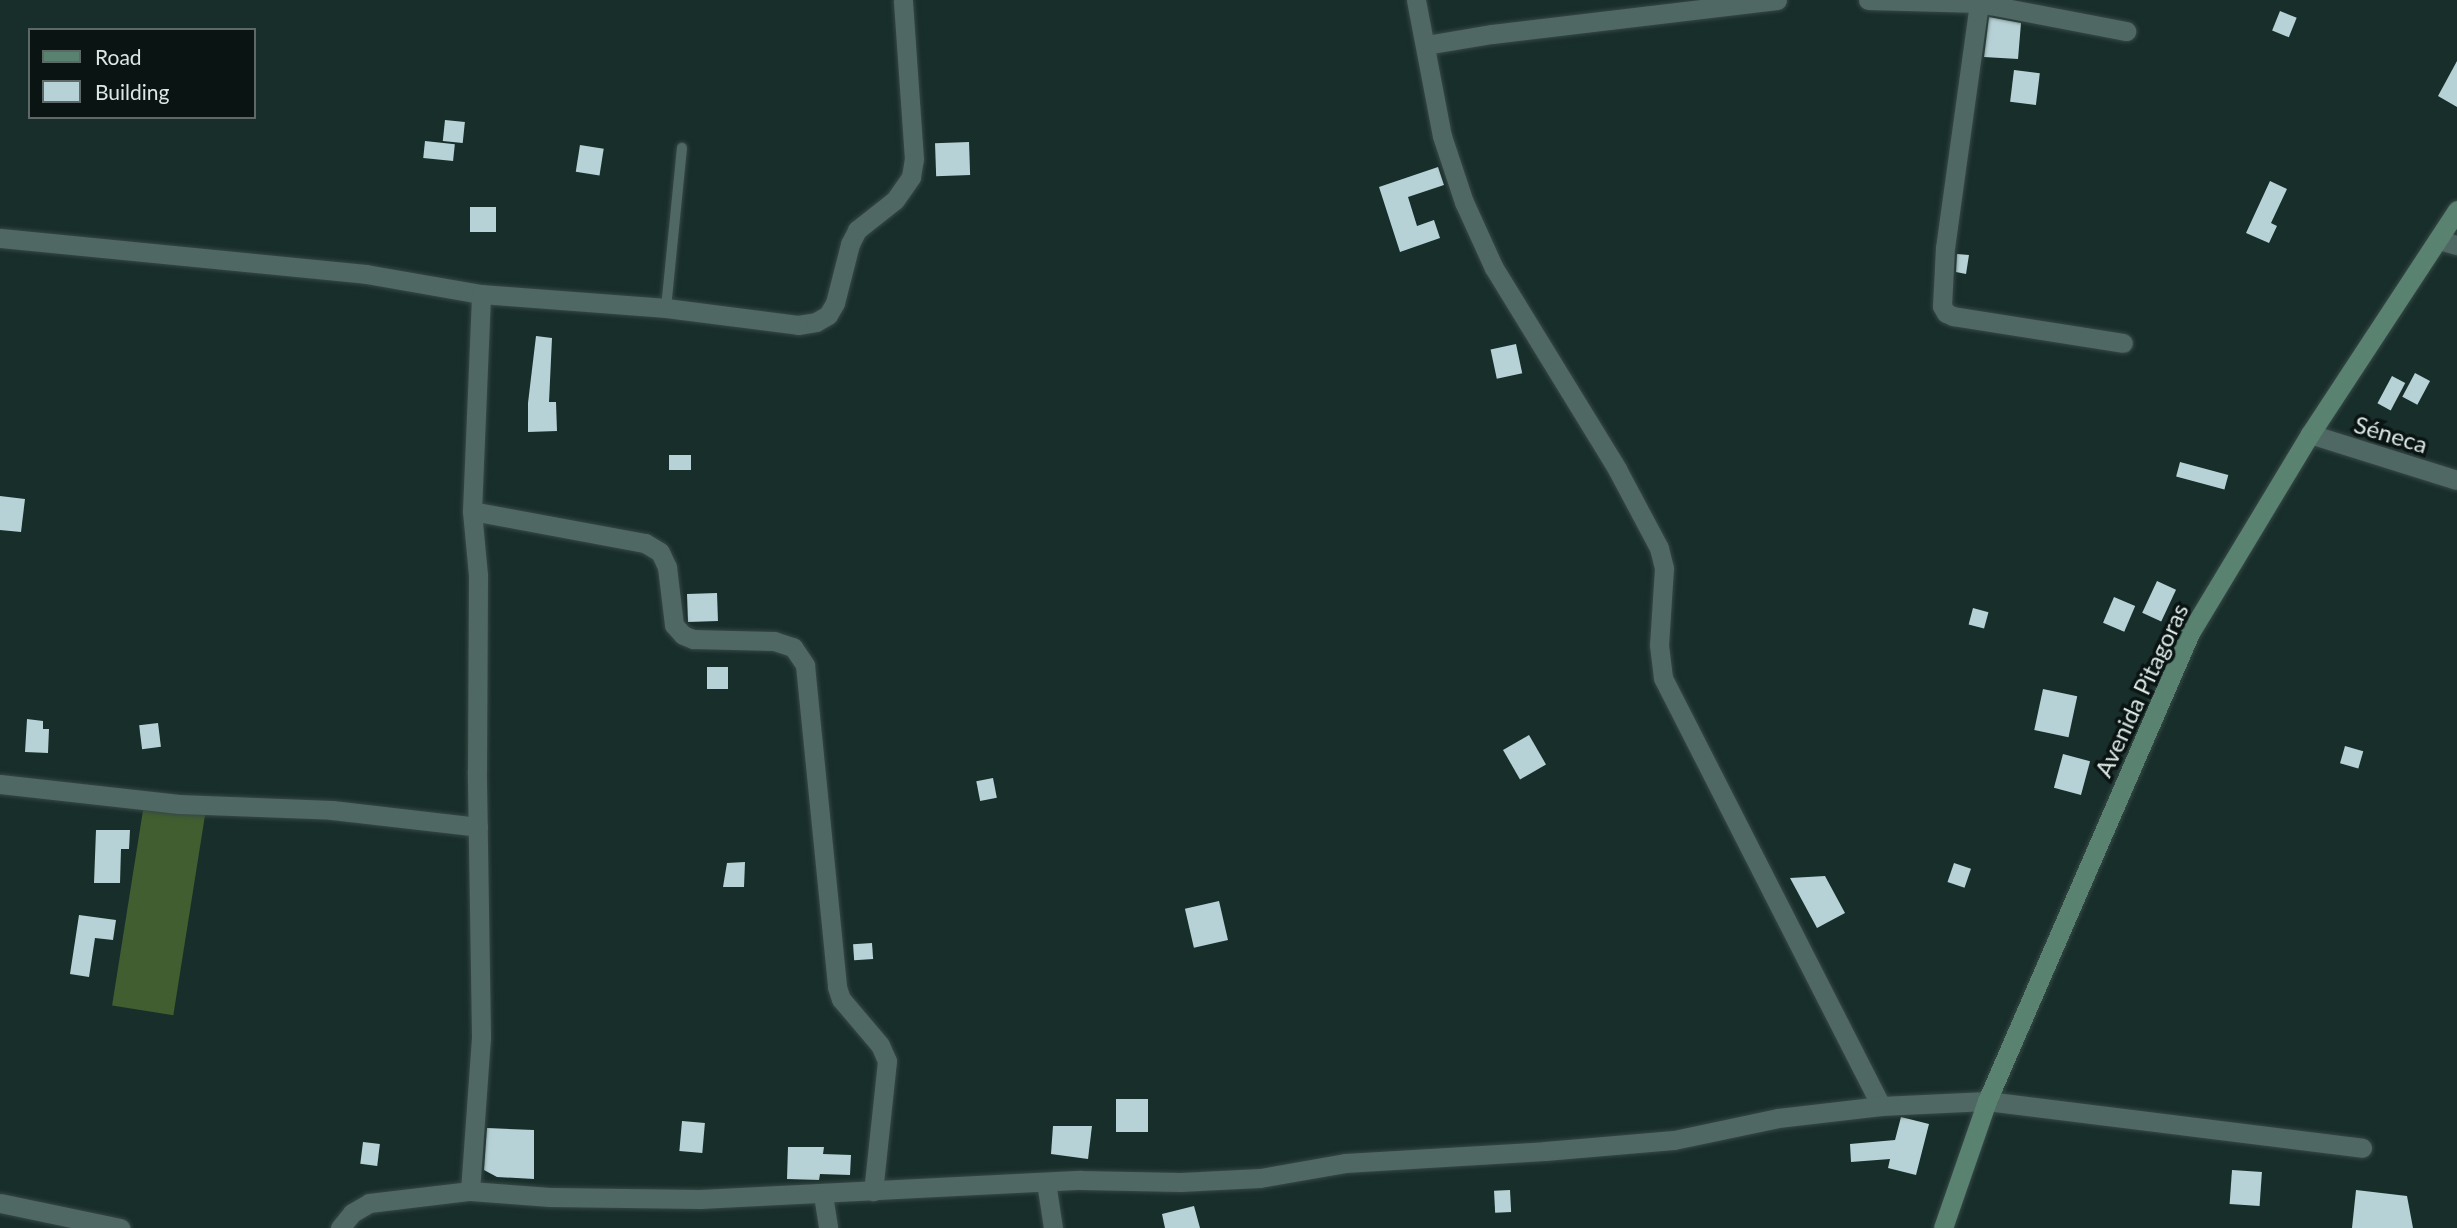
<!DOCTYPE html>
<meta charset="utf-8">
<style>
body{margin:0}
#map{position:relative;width:2457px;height:1228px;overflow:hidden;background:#182e2a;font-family:Lato,sans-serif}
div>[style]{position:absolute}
.forest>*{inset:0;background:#405e30;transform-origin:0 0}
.building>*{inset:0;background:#b7d2d6;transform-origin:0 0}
.roads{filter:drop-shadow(0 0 2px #364846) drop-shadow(0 0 2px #364846)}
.service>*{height:10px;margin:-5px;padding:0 5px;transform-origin:5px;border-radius:5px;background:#506863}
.minor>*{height:19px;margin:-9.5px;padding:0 9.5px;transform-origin:9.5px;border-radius:9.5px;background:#506863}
.secondary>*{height:19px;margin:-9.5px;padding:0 9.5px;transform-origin:9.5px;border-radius:9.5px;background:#598271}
span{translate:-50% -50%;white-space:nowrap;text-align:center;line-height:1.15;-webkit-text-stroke:7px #0a1412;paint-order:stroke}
.street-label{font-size:24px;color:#dbe8e6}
.legend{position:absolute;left:28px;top:28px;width:228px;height:91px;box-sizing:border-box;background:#0a1412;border:2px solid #5e6967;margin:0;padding:9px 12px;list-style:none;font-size:21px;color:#dbe8e6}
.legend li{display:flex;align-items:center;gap:14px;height:35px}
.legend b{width:35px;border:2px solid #5e6967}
</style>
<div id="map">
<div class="forest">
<i style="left:144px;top:804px;width:62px;height:204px;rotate:9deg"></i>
</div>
<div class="building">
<i style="left:2280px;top:11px;width:18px;height:21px;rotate:22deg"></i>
<i style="clip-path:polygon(1989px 17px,2021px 23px,2018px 59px,1984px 57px)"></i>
<i style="clip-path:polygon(2457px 61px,2457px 107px,2438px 96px)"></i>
<i style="left:2014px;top:70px;width:26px;height:32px;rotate:7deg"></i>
<i style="left:445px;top:120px;width:20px;height:21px;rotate:6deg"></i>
<i style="left:425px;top:141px;width:30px;height:17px;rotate:6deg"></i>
<i style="left:969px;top:142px;width:33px;height:34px;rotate:88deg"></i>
<i style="left:580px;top:145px;width:24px;height:27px;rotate:9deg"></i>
<i style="clip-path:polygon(1438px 167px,1444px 185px,1408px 197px,1417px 226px,1434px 220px,1440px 238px,1400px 252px,1379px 187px)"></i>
<i style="clip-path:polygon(2270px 181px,2287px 189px,2271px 223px,2277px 226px,2269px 243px,2246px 233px)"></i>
<i style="left:470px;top:207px;width:26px;height:25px"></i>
<i style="clip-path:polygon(1957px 254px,1969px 255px,1966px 274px,1956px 272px)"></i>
<i style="clip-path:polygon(536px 336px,552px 338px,549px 402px,556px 402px,557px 431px,528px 432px,528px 403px)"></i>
<i style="left:1516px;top:344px;width:30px;height:26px;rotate:78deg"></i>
<i style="left:2415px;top:373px;width:17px;height:27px;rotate:28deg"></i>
<i style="left:2392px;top:376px;width:15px;height:31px;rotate:28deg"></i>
<i style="left:669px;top:455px;width:22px;height:15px"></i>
<i style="left:2180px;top:462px;width:50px;height:15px;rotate:15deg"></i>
<i style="clip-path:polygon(0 496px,25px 499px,21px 532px,0 530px)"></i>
<i style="left:2157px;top:581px;width:21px;height:35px;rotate:25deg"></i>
<i style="left:717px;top:593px;width:28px;height:30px;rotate:88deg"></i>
<i style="left:2114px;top:597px;width:23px;height:28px;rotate:23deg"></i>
<i style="left:1973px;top:608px;width:16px;height:17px;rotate:15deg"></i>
<i style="left:728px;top:667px;width:22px;height:21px;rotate:90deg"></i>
<i style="left:2043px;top:689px;width:35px;height:42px;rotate:12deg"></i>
<i style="clip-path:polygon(27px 719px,43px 721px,43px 729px,49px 729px,48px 753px,25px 752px)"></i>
<i style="left:158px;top:723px;width:24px;height:19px;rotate:83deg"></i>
<i style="left:1529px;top:735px;width:34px;height:30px;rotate:60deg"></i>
<i style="left:2345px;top:746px;width:19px;height:18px;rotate:16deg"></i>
<i style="left:2063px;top:754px;width:28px;height:35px;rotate:15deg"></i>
<i style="left:993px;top:778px;width:20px;height:17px;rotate:79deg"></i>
<i style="clip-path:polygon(96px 830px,130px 830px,129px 849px,121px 849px,120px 883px,94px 883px)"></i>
<i style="clip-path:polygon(745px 862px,744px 887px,723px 887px,727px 863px)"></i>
<i style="left:1954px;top:863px;width:18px;height:20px;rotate:19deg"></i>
<i style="clip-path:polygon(1825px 876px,1845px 913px,1817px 928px,1790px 878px)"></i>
<i style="left:1219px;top:901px;width:40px;height:35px;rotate:77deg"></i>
<i style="clip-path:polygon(79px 915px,116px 920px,113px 940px,95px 938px,89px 977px,70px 974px)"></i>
<i style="left:872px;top:943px;width:16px;height:19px;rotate:86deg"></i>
<i style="left:1116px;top:1099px;width:32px;height:33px"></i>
<i style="clip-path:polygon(1901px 1117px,1929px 1124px,1916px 1175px,1888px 1168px,1890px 1159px,1851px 1162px,1850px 1144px,1895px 1140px)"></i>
<i style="left:682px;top:1121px;width:23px;height:30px;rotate:5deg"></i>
<i style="clip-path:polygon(1053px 1126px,1092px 1126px,1088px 1159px,1051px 1154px)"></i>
<i style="clip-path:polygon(487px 1128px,534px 1130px,534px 1179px,497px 1177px,484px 1170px)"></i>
<i style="left:363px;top:1142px;width:17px;height:22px;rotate:7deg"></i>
<i style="clip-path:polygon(788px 1147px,824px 1147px,823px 1154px,851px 1155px,850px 1175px,820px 1174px,819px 1180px,787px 1179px)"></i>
<i style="left:2232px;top:1170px;width:30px;height:34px;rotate:4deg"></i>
<i style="left:1510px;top:1190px;width:22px;height:16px;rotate:87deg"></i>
<i style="clip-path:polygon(2356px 1190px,2407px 1196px,2413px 1228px,2352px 1228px)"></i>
<i style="clip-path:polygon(1194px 1206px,1200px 1228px,1165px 1228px,1162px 1214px)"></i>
</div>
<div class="roads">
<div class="service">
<i style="left:666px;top:308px;width:161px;rotate:-84.3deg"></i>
</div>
<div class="minor">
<i style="left:1416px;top:0;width:138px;rotate:79.2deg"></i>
<i style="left:1442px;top:136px;width:70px;rotate:71.6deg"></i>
<i style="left:1464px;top:202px;width:72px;rotate:65.6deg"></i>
<i style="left:1494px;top:268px;width:236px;rotate:58.5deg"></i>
<i style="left:1617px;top:469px;width:89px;rotate:62deg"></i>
<i style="left:1659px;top:548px;width:21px;rotate:76deg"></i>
<i style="left:1664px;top:568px;width:77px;rotate:93.7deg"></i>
<i style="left:1659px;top:645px;width:33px;rotate:83deg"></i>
<i style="left:1663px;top:678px;width:480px;rotate:63deg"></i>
<i style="left:1868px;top:0;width:111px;rotate:1.5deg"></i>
<i style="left:1979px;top:3px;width:150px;rotate:10.8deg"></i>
<i style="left:1979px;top:3px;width:246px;rotate:97.9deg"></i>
<i style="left:1945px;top:247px;width:59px;rotate:92.9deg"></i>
<i style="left:1942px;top:306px;width:8px;rotate:60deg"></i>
<i style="left:1946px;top:313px;width:8px;rotate:23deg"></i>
<i style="left:1953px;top:316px;width:172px;rotate:9deg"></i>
<i style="left:1426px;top:45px;width:67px;rotate:-9.5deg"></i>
<i style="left:1492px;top:34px;width:287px;rotate:-6.8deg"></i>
<i style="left:0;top:238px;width:368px;rotate:5.6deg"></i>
<i style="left:366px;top:274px;width:117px;rotate:9.9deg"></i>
<i style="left:481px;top:294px;width:186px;rotate:4.3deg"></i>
<i style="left:666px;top:308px;width:133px;rotate:7.3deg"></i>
<i style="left:798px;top:325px;width:18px;rotate:-9deg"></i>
<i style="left:816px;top:322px;width:14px;rotate:-30deg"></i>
<i style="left:828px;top:315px;width:14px;rotate:-60deg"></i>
<i style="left:835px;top:303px;width:61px;rotate:-75.7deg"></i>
<i style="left:850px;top:244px;width:16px;rotate:-63deg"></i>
<i style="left:857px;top:230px;width:48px;rotate:-38.3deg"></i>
<i style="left:895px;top:200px;width:28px;rotate:-55deg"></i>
<i style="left:911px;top:177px;width:18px;rotate:-81deg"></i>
<i style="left:914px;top:159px;width:159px;rotate:-94deg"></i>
<i style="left:2439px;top:240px;width:19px;rotate:16deg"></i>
<i style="left:2310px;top:434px;width:154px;rotate:17.4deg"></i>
<i style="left:472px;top:511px;width:176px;rotate:10.5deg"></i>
<i style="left:645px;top:543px;width:17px;rotate:31deg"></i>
<i style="left:660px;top:552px;width:17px;rotate:65deg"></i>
<i style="left:667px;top:567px;width:58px;rotate:83.1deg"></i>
<i style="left:674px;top:625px;width:13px;rotate:48deg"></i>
<i style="left:683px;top:635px;width:11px;rotate:22deg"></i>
<i style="left:693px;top:639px;width:81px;rotate:1.4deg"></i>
<i style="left:774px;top:641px;width:20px;rotate:18deg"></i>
<i style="left:793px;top:647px;width:22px;rotate:56deg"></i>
<i style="left:805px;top:665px;width:324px;rotate:84.3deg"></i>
<i style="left:837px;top:987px;width:13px;rotate:72deg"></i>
<i style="left:841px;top:999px;width:60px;rotate:49.7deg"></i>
<i style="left:880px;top:1045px;width:17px;rotate:66deg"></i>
<i style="left:887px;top:1061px;width:131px;rotate:96.1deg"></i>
<i style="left:0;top:784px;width:180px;rotate:6.4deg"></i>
<i style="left:179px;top:804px;width:153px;rotate:2.2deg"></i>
<i style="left:332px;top:810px;width:147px;rotate:6.6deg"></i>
<i style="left:1046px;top:1182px;width:47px;rotate:81.3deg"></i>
<i style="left:470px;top:1191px;width:155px;rotate:-85.9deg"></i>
<i style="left:481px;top:1036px;width:266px;rotate:-90.9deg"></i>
<i style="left:477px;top:770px;width:195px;rotate:-89.7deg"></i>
<i style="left:478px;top:575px;width:64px;rotate:-95.4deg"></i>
<i style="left:472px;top:511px;width:217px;rotate:-87.6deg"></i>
<i style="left:823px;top:1195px;width:33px;rotate:81deg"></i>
<i style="left:0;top:1203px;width:123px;rotate:11.8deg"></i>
<i style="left:340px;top:1228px;width:19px;rotate:-51deg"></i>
<i style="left:352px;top:1213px;width:20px;rotate:-30deg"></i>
<i style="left:369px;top:1203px;width:102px;rotate:-6.8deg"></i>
<i style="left:470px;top:1191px;width:80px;rotate:4.3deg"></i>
<i style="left:550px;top:1197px;width:150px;rotate:0.8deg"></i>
<i style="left:700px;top:1199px;width:381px;rotate:-2.9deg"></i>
<i style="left:1081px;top:1180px;width:99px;rotate:1.2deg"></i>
<i style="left:1180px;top:1182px;width:80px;rotate:-2.9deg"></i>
<i style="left:1260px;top:1178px;width:86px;rotate:-10deg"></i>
<i style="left:1345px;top:1163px;width:200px;rotate:-3.4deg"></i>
<i style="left:1545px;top:1151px;width:129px;rotate:-4.9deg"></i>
<i style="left:1674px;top:1140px;width:106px;rotate:-11.9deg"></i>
<i style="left:1778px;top:1118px;width:104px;rotate:-6.6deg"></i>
<i style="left:1881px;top:1106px;width:106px;rotate:-2.7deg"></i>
<i style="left:1987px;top:1101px;width:378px;rotate:7.1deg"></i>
</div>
<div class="secondary">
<i style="left:1943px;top:1228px;width:134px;rotate:-70.9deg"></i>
<i style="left:1987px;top:1101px;width:510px;rotate:-66.55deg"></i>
<i style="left:2190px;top:633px;width:232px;rotate:-58.9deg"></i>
<i style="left:2310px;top:434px;width:268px;rotate:-56.7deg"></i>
</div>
</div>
<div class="street-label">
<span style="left:2391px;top:434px;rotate:17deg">Séneca</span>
<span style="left:2141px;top:690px;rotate:-65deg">Avenida Pitagoras</span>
</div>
<ul class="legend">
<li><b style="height:9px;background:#598271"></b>Road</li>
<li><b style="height:19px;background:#b7d2d6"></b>Building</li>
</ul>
</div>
